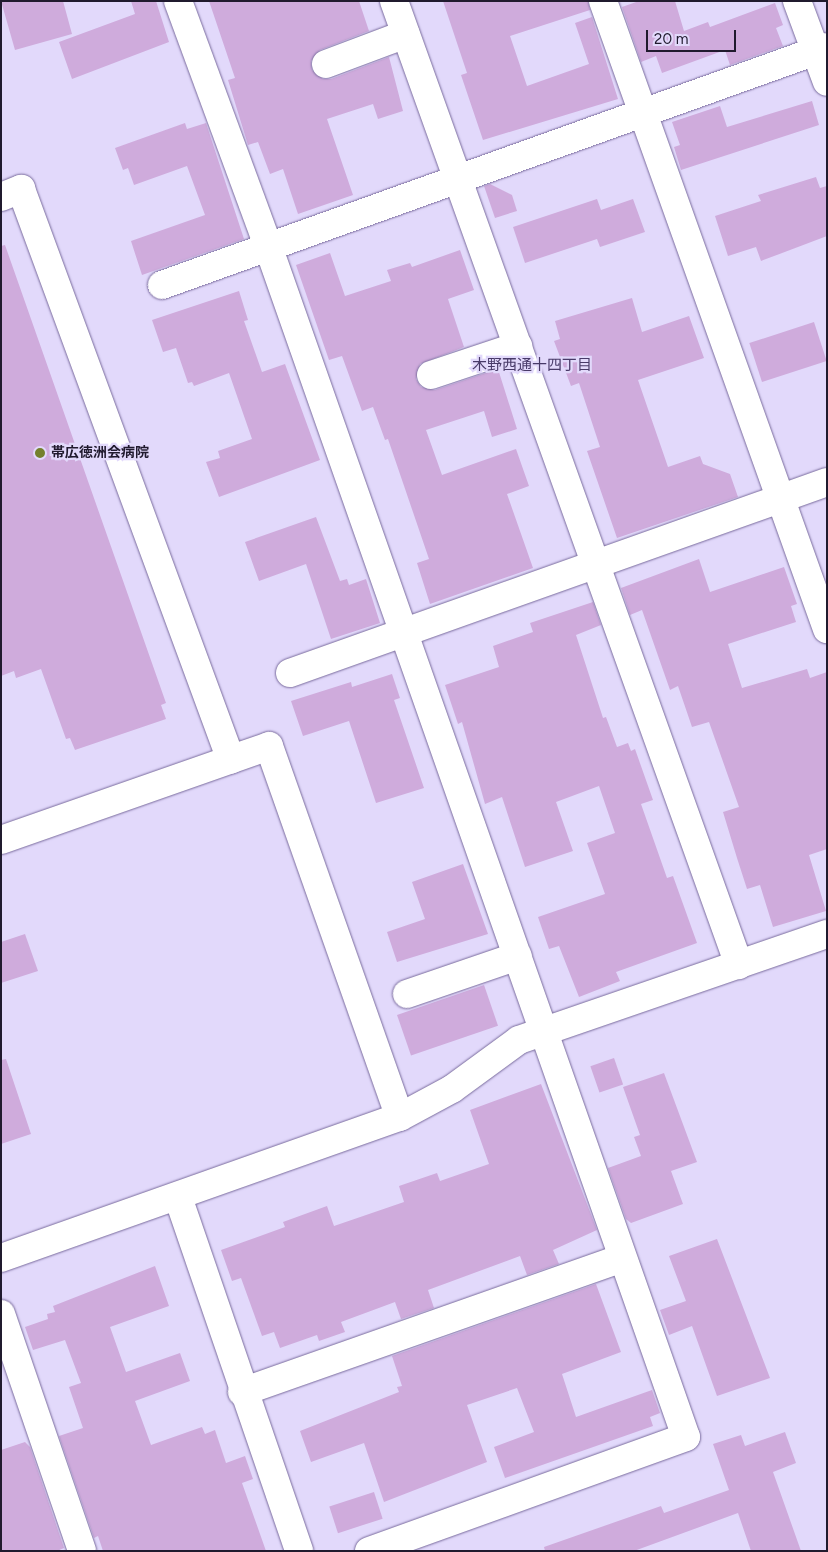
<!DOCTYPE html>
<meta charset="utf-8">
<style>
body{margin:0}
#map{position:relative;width:828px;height:1552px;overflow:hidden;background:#e2d9fb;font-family:Figtree,"Noto Sans JP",sans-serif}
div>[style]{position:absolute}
.building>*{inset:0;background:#cfabdc;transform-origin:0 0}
.roads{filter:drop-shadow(0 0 1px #796b9d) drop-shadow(0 0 1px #796b9d)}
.minor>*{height:28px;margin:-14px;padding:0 14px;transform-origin:14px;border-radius:14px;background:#fff}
.dots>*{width:14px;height:14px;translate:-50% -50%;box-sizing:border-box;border:2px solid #e2d9fb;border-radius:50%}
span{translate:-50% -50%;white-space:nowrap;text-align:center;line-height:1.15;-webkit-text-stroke:4.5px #e2d9fb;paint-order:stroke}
.poi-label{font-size:14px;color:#201a2e;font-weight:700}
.left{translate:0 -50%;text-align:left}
.neighbourhood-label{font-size:15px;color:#483a68}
.frame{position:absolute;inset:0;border:2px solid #201a2e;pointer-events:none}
.scale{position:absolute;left:646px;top:30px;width:90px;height:22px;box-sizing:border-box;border:2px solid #201a2e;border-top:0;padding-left:6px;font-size:15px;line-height:18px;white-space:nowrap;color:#201a2e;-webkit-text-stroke:4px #e2d9fb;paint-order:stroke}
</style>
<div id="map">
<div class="building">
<i style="clip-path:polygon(1px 1px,63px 1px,72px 34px,15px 50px)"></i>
<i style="clip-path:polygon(131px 1px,156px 1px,169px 42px,72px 79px,59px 42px,135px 14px)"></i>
<i style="clip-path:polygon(209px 1px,359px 1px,369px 31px,320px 50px,311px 61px,312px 70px,323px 79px,331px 79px,389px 57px,403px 111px,378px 119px,373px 104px,327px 119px,353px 195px,298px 214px,283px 169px,270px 174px,258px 142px,248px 145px,228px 80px,235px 78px)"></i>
<i style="clip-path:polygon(443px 1px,588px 1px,590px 10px,510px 36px,527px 86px,589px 64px,575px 23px,592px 17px,618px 99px,483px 140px,461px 75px,467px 73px)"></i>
<i style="clip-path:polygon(639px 1px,675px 1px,684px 31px,708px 22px,710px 27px,775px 3px,783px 25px,776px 28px,783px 46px,730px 65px,725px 50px,662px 73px,656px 56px,641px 62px,622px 7px)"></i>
<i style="clip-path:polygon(812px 101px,819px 125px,681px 170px,674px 147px,680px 145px,672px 122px,720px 106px,727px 127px)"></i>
<i style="clip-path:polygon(185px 123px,187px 129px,206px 123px,244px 239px,142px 275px,131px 241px,205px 215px,187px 166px,134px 185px,128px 168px,123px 170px,115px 148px)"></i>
<i style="clip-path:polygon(816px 177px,820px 188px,827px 186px,827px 236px,761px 261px,756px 247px,728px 256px,715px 216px,761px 201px,758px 195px)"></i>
<i style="clip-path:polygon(490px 184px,512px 195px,517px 211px,495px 218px,484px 186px)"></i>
<i style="clip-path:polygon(597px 199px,601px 210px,633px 199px,645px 232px,600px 247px,597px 239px,525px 263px,513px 227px)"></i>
<i style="clip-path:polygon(5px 245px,166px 703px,161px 705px,166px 719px,75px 750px,70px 738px,66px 739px,41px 669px,16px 678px,14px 671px,1px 676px,1px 246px)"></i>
<i style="clip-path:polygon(460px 250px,474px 290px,448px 299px,464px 347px,420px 364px,416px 379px,421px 387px,435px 390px,498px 369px,517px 429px,492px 437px,484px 411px,426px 430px,442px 475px,516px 449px,529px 486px,507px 494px,533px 568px,430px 604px,417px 563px,429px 559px,388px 439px,385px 440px,373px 407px,362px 411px,342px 356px,329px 360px,296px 265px,330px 253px,345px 296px,391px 281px,387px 270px,410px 263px,412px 267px)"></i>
<i style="clip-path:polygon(239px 291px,248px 320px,244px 321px,262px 372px,285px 364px,320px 460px,219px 497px,206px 462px,220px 458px,218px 451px,252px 439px,229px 373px,194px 386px,192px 382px,188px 383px,176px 348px,163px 352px,152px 320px)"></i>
<i style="clip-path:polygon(632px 298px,642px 332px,689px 316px,704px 358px,638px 380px,668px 467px,700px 456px,703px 464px,730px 474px,738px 497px,617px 538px,587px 451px,600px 447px,579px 383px,571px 386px,554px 341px,560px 339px,555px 321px)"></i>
<i style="left:814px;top:322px;width:41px;height:68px;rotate:72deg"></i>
<i style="clip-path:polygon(316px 517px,340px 581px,347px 579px,349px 585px,366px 579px,380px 623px,331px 639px,306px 564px,259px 581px,245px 542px)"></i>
<i style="clip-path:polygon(699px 559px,710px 592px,784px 567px,797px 604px,791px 606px,796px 622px,728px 644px,742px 688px,807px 669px,810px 678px,827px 672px,827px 849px,809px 855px,826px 911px,773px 927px,760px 885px,747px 889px,737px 858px,723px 812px,739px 807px,709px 722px,692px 727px,678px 686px,670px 690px,642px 610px,630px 615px,621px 588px)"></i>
<i style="clip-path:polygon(593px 602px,601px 625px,576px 635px,603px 718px,606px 717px,617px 747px,628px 743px,631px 751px,635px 749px,653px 800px,641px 804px,667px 878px,673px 876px,697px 943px,616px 972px,620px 981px,579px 997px,559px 946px,549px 949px,538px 917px,605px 894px,587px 843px,615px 833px,599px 786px,556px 802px,573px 851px,525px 867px,502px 797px,485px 804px,462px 722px,458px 724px,445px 685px,499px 667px,493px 646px,533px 632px,530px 623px)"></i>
<i style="clip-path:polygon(392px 674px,400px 698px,394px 700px,424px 788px,376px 803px,349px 721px,303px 736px,291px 701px,351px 682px,352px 687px)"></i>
<i style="clip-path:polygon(463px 864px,488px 934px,397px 962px,387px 932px,425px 919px,412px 882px)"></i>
<i style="clip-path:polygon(25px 934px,38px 971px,1px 983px,1px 942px)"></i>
<i style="left:484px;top:985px;width:43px;height:92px;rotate:71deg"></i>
<i style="left:614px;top:1058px;width:28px;height:25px;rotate:71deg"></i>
<i style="clip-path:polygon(6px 1059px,31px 1134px,1px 1144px,1px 1060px)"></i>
<i style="clip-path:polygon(664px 1073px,697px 1162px,671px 1171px,683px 1204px,631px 1223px,626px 1219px,608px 1168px,641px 1156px,634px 1137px,640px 1135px,623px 1087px)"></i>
<i style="clip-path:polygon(541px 1084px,597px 1230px,553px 1250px,559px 1264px,527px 1275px,520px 1256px,428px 1290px,434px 1308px,401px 1319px,395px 1302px,341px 1322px,345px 1332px,319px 1341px,317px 1335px,280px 1348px,274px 1332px,262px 1336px,241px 1278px,232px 1281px,221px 1250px,285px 1227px,283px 1222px,327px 1206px,334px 1226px,404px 1202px,399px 1186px,437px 1173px,440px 1181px,489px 1164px,470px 1110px)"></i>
<i style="clip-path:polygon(717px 1239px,770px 1378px,717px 1396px,692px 1326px,669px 1335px,660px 1310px,686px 1301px,669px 1256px)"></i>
<i style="clip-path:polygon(155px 1266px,169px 1306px,110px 1327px,126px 1372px,180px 1353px,190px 1381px,135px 1401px,151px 1445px,202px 1427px,205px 1434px,215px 1430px,226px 1463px,245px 1456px,253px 1479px,242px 1483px,266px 1551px,103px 1551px,98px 1536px,94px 1538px,59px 1436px,83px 1428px,69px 1387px,81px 1383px,65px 1340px,33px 1350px,25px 1327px,48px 1319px,47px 1314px,55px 1312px,53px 1306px)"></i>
<i style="clip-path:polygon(596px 1284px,621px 1352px,562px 1374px,576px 1417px,652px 1390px,660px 1413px,650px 1417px,653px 1426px,505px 1478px,494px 1447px,534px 1432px,517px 1388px,467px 1405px,487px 1462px,384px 1502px,364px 1443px,311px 1462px,300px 1431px,399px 1392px,397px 1387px,402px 1386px,392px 1356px)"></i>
<i style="clip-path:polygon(785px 1432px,796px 1463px,773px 1472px,801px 1551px,751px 1551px,738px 1513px,634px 1551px,545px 1551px,544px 1547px,661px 1506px,664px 1513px,729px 1490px,713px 1444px,741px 1435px,745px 1446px)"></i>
<i style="clip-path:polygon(25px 1442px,30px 1447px,64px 1548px,57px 1551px,1px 1551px,1px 1450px)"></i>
<i style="left:374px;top:1492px;width:28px;height:47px;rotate:72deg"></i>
</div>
<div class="roads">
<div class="minor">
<i style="left:178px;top:1px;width:261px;rotate:69.8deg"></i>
<i style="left:268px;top:246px;width:1262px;rotate:70.66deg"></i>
<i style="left:686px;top:1437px;width:337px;rotate:160.2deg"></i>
<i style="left:394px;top:1px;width:1024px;rotate:70.31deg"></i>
<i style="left:603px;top:1px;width:667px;rotate:70.37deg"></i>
<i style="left:797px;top:1px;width:86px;rotate:69.7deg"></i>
<i style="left:326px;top:64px;width:85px;rotate:-20.6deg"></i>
<i style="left:1px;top:197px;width:22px;rotate:-22deg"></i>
<i style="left:21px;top:189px;width:608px;rotate:69.81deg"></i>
<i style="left:162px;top:285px;width:706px;rotate:-19.69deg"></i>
<i style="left:431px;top:375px;width:92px;rotate:-18.4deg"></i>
<i style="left:290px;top:673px;width:570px;rotate:-19.58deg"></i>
<i style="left:1px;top:840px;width:284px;rotate:-19.3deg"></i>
<i style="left:269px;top:746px;width:393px;rotate:70.6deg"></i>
<i style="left:407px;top:994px;width:117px;rotate:-18.9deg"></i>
<i style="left:178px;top:1197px;width:374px;rotate:71.1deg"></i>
<i style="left:1px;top:1258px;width:423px;rotate:-19.5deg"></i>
<i style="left:400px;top:1117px;width:59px;rotate:-28.3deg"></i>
<i style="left:452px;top:1089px;width:83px;rotate:-36.2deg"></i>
<i style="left:519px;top:1040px;width:326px;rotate:-19deg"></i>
<i style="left:1px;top:1314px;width:250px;rotate:71.1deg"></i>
<i style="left:242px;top:1392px;width:403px;rotate:-19.4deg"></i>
</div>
</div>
<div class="dots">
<i style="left:40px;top:453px;background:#74802d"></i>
</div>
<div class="poi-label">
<span class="left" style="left:51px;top:453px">帯広徳洲会病院</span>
</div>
<div class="neighbourhood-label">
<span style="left:532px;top:366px">木野西通十四丁目</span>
</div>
<div class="frame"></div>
<div class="scale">20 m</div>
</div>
